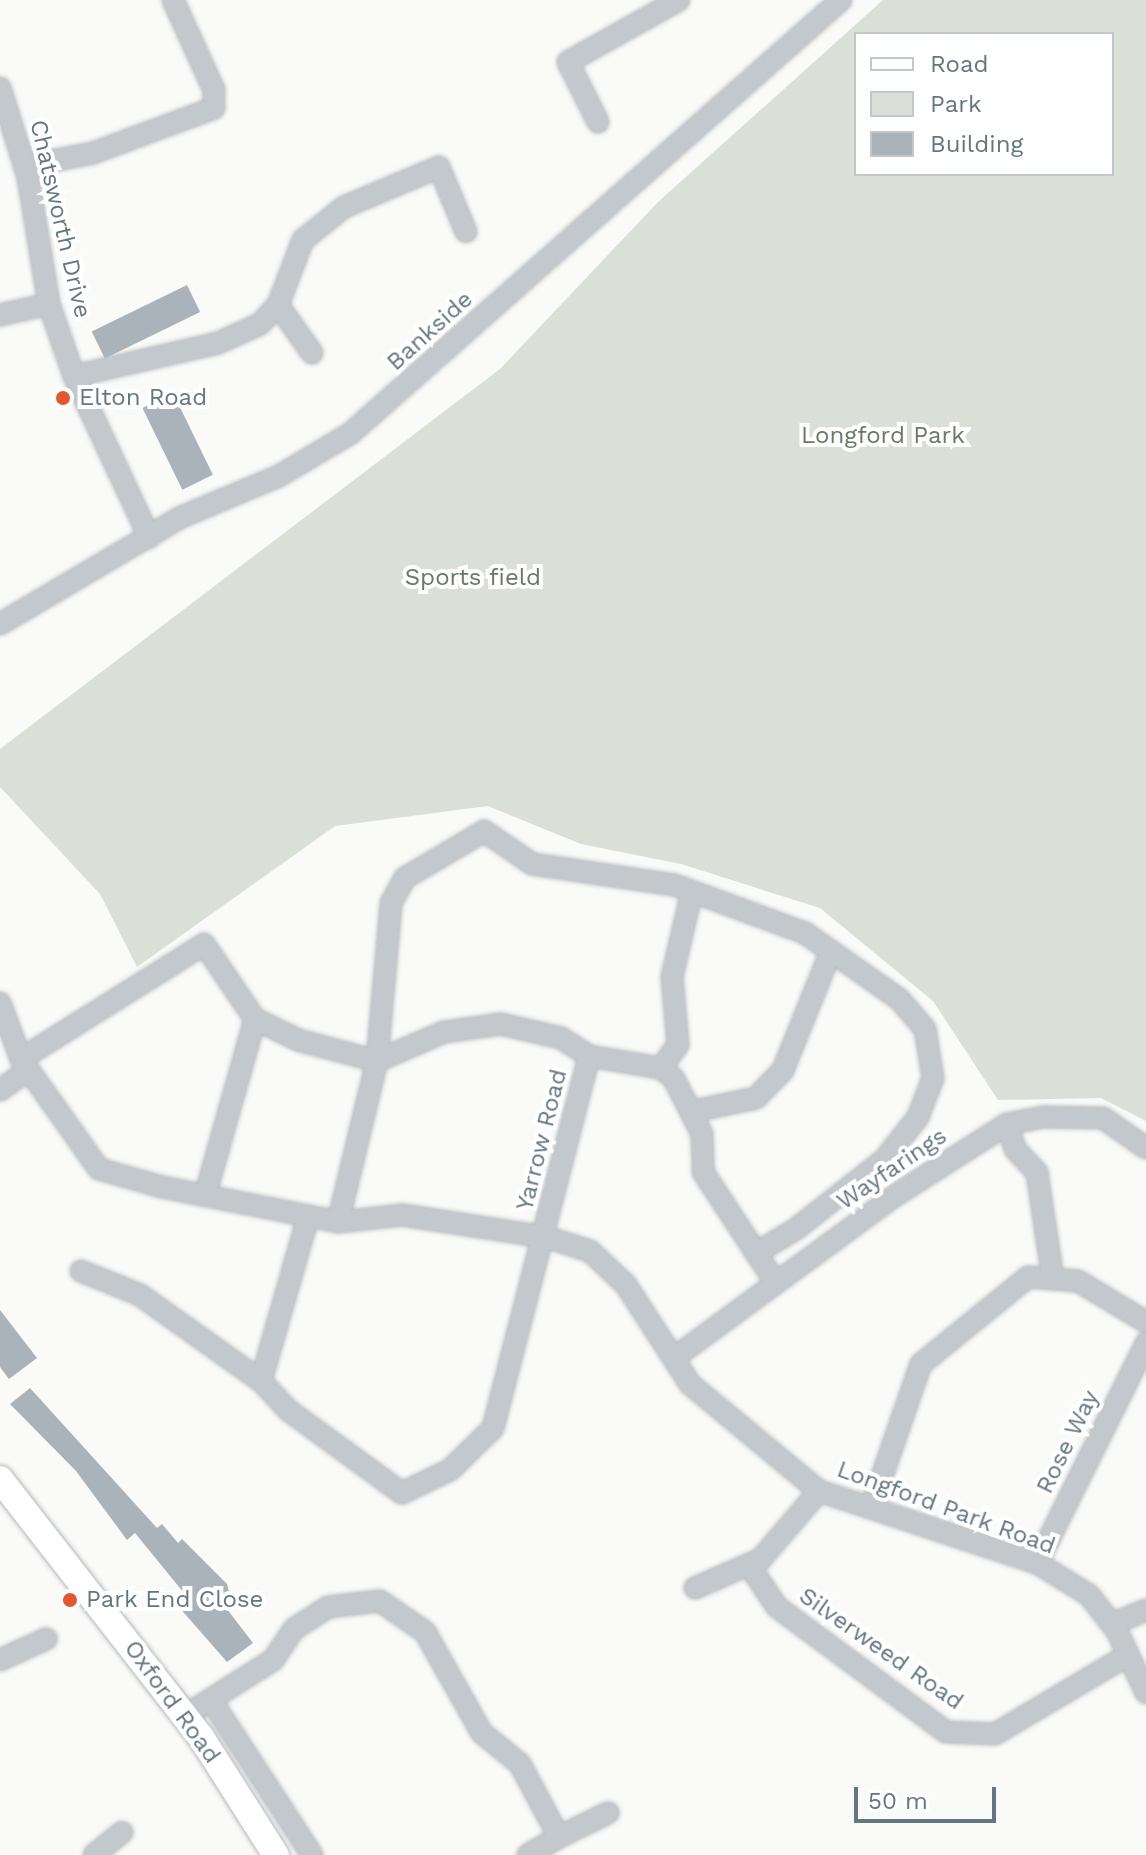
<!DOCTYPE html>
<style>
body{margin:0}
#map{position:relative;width:1146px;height:1855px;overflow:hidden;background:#fafaf8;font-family:"Work Sans",sans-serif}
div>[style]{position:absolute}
.green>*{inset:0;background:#dadfd7}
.building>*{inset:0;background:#aab3b9;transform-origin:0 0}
.roads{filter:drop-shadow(0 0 2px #b5babe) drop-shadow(0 0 2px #b5babe)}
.minor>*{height:20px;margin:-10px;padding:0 10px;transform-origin:10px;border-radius:10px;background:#c3c8cc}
.major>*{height:26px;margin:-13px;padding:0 13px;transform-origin:13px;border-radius:13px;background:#fff}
.dots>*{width:22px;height:22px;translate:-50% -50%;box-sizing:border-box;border:4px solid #fff;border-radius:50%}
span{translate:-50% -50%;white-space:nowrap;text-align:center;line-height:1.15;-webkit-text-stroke:8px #fff;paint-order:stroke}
.street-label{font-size:24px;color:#657683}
.poi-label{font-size:24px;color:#657683}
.left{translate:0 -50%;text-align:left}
.park-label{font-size:24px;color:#687a64}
.legend{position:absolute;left:854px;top:32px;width:260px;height:144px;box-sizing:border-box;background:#fff;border:2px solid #c1c8cd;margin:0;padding:10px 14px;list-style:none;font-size:24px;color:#657683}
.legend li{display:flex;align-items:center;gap:16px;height:40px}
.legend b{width:40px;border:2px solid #c1c8cd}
.scale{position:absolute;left:854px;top:1787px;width:142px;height:36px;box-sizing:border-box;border:4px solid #657683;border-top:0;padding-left:10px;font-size:24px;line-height:28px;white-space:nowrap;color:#657683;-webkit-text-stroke:6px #fff;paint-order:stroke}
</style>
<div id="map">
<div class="green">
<i style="clip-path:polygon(evenodd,883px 0,1146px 0,1146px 1121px,1101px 1098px,998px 1100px,933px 1001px,820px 908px,681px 864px,581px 844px,488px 806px,335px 826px,137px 967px,100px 894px,0 787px,0 749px,500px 369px,658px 202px,883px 0,1112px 34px,1112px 174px,856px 174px,856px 34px,1112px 34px)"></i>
</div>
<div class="building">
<i style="left:187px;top:285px;width:30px;height:106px;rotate:64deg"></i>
<i style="left:173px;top:393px;width:91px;height:34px;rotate:64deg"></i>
<i style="clip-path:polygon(0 1310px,37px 1358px,9px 1379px,0 1367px)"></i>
<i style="clip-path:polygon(30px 1388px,157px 1528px,162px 1524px,178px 1543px,182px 1539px,227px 1584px,229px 1592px,220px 1600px,253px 1643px,227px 1662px,178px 1606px,188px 1598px,135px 1533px,127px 1540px,76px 1471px,10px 1404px)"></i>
</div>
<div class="roads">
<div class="minor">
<i style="left:0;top:88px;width:93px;rotate:72.5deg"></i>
<i style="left:28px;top:177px;width:129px;rotate:80.6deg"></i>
<i style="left:49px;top:304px;width:76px;rotate:70.9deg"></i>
<i style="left:74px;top:376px;width:178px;rotate:65deg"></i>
<i style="left:598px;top:122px;width:67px;rotate:-116.6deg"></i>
<i style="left:568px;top:62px;width:127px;rotate:-29.2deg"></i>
<i style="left:25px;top:166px;width:69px;rotate:-10.8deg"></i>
<i style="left:93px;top:153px;width:129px;rotate:-20.4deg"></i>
<i style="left:214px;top:108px;width:18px;rotate:-90deg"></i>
<i style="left:214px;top:90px;width:99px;rotate:-114.5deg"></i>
<i style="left:278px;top:305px;width:59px;rotate:54.7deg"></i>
<i style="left:0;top:315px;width:50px;rotate:-12.7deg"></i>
<i style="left:74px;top:376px;width:148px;rotate:-12.9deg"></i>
<i style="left:218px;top:343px;width:46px;rotate:-24.3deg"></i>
<i style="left:260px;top:324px;width:26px;rotate:-47deg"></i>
<i style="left:278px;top:305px;width:70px;rotate:-69deg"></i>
<i style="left:303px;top:240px;width:53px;rotate:-38.8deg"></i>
<i style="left:344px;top:207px;width:103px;rotate:-22.8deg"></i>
<i style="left:439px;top:167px;width:70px;rotate:67.4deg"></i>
<i style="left:0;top:624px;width:208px;rotate:-30.6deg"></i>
<i style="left:179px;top:518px;width:108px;rotate:-22.8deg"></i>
<i style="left:279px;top:476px;width:84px;rotate:-30.8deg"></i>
<i style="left:351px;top:433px;width:654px;rotate:-41.47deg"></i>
<i style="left:0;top:1003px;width:60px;rotate:69.4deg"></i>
<i style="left:21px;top:1059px;width:135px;rotate:54.7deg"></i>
<i style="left:99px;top:1169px;width:66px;rotate:15.9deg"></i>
<i style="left:162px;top:1187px;width:179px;rotate:11.2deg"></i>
<i style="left:338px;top:1222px;width:64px;rotate:-6.2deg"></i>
<i style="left:402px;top:1215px;width:146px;rotate:8.7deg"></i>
<i style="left:546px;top:1237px;width:46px;rotate:17.7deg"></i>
<i style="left:590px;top:1251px;width:50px;rotate:43.4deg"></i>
<i style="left:626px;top:1285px;width:118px;rotate:57.1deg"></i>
<i style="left:690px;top:1384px;width:168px;rotate:39.7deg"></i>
<i style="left:819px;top:1491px;width:230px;rotate:18.3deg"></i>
<i style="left:1037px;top:1563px;width:61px;rotate:31.6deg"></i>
<i style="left:1089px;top:1595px;width:46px;rotate:52.1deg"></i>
<i style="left:1117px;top:1631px;width:68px;rotate:64.9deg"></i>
<i style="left:589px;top:1056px;width:73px;rotate:9.5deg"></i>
<i style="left:661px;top:1068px;width:17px;rotate:40deg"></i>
<i style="left:674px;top:1079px;width:62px;rotate:63deg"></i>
<i style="left:702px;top:1134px;width:38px;rotate:88deg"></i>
<i style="left:703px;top:1172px;width:133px;rotate:56.7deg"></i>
<i style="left:21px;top:1059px;width:216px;rotate:-32.1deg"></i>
<i style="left:204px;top:944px;width:91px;rotate:55.8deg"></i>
<i style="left:255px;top:1019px;width:48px;rotate:26deg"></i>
<i style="left:298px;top:1040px;width:82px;rotate:14.9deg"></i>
<i style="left:377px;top:1061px;width:166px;rotate:103.6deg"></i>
<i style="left:661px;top:1068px;width:29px;rotate:-54deg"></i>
<i style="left:678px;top:1045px;width:68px;rotate:-95deg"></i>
<i style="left:672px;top:977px;width:88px;rotate:-76.9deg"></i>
<i style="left:0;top:1090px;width:35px;rotate:-35deg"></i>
<i style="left:694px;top:1111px;width:63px;rotate:-11.8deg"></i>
<i style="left:756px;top:1098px;width:39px;rotate:-46deg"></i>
<i style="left:783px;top:1070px;width:128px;rotate:-68deg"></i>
<i style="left:1007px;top:1124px;width:38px;rotate:-11deg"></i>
<i style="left:1044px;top:1117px;width:59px;rotate:1deg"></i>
<i style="left:1103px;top:1118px;width:52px;rotate:34.9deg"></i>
<i style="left:205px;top:1196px;width:184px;rotate:-74.2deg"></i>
<i style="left:81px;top:1271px;width:64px;rotate:22.1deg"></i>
<i style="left:140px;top:1295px;width:148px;rotate:35.4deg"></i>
<i style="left:261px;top:1381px;width:40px;rotate:47deg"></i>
<i style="left:288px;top:1410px;width:141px;rotate:36.1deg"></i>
<i style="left:402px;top:1493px;width:53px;rotate:-25.6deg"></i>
<i style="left:450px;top:1470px;width:60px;rotate:-44.3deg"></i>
<i style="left:493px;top:1428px;width:384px;rotate:-75.5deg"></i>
<i style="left:589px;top:1056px;width:33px;rotate:-147deg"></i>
<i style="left:561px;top:1038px;width:62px;rotate:-166.9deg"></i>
<i style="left:501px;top:1024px;width:58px;rotate:172deg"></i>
<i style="left:444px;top:1032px;width:73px;rotate:156.6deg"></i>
<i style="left:377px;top:1061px;width:159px;rotate:-84.9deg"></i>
<i style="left:391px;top:903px;width:29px;rotate:-61deg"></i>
<i style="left:405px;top:878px;width:92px;rotate:-30.7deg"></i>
<i style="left:484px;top:831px;width:58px;rotate:34.5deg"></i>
<i style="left:532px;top:864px;width:145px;rotate:8.4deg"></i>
<i style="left:675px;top:885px;width:139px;rotate:20.3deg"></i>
<i style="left:805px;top:933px;width:115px;rotate:35.1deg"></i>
<i style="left:899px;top:999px;width:40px;rotate:49deg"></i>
<i style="left:925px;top:1029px;width:50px;rotate:80.7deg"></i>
<i style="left:933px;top:1078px;width:42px;rotate:111deg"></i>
<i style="left:918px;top:1117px;width:53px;rotate:128.2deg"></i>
<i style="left:885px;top:1159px;width:113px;rotate:141.8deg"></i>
<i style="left:796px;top:1229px;width:47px;rotate:149deg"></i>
<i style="left:674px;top:1358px;width:272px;rotate:-36.3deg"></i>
<i style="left:893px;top:1197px;width:135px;rotate:-32.6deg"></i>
<i style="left:1007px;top:1124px;width:26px;rotate:72deg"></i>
<i style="left:1015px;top:1149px;width:33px;rotate:47deg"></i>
<i style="left:1037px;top:1173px;width:107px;rotate:81.4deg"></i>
<i style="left:261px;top:1381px;width:171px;rotate:-74deg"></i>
<i style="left:871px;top:1508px;width:152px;rotate:-70.9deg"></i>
<i style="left:921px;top:1364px;width:138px;rotate:-39.1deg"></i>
<i style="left:1028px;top:1277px;width:50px;rotate:4.6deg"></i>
<i style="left:1078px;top:1281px;width:79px;rotate:31.1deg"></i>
<i style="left:1037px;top:1563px;width:246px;rotate:-63.6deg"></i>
<i style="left:749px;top:1565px;width:50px;rotate:56.3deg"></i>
<i style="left:777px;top:1607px;width:210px;rotate:36.5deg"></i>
<i style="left:946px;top:1732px;width:49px;rotate:2.3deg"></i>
<i style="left:995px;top:1734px;width:155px;rotate:-30.7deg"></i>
<i style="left:695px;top:1588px;width:72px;rotate:-23.7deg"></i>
<i style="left:761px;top:1559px;width:89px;rotate:-49.5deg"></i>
<i style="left:1112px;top:1624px;width:37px;rotate:-22deg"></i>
<i style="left:0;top:1660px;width:51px;rotate:-24.5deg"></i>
<i style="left:211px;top:1700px;width:185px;rotate:56.9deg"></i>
<i style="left:183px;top:1717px;width:107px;rotate:-32.3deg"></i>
<i style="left:273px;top:1660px;width:37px;rotate:-56deg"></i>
<i style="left:294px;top:1629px;width:40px;rotate:-32.9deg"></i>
<i style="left:328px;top:1607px;width:52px;rotate:-6.6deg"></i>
<i style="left:380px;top:1601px;width:55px;rotate:34.6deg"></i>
<i style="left:425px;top:1632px;width:116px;rotate:60.6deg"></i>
<i style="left:482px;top:1733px;width:49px;rotate:39.2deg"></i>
<i style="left:520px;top:1764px;width:83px;rotate:61.9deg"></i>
<i style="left:559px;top:1837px;width:55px;rotate:-26.1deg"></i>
<i style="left:94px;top:1855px;width:36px;rotate:-39deg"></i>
<i style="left:528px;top:1855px;width:36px;rotate:-30deg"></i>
</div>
<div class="major">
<i style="left:0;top:1479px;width:327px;rotate:52.1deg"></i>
<i style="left:201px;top:1737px;width:140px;rotate:57.6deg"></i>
</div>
</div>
<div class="dots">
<i style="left:63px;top:398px;background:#e4572e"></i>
<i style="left:70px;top:1600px;background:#e4572e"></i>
</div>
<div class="street-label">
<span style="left:60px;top:219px;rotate:77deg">Chatsworth Drive</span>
<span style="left:430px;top:331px;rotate:-42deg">Bankside</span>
<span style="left:542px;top:1140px;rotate:-76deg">Yarrow Road</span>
<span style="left:892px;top:1169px;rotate:-34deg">Wayfarings</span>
<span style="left:1068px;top:1442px;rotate:-64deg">Rose Way</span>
<span style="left:946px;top:1508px;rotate:20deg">Longford Park Road</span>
<span style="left:881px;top:1649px;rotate:35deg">Silverweed Road</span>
<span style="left:172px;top:1702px;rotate:54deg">Oxford Road</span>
</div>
<div class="poi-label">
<span class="left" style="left:79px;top:398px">Elton Road</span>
<span class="left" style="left:86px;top:1600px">Park End Close</span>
</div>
<div class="park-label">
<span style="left:883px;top:436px">Longford Park</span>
<span style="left:473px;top:578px">Sports field</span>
</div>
<ul class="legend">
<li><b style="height:10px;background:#fff"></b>Road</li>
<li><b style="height:22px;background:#dadfd7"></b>Park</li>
<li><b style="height:22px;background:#aab3b9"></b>Building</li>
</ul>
<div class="scale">50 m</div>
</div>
